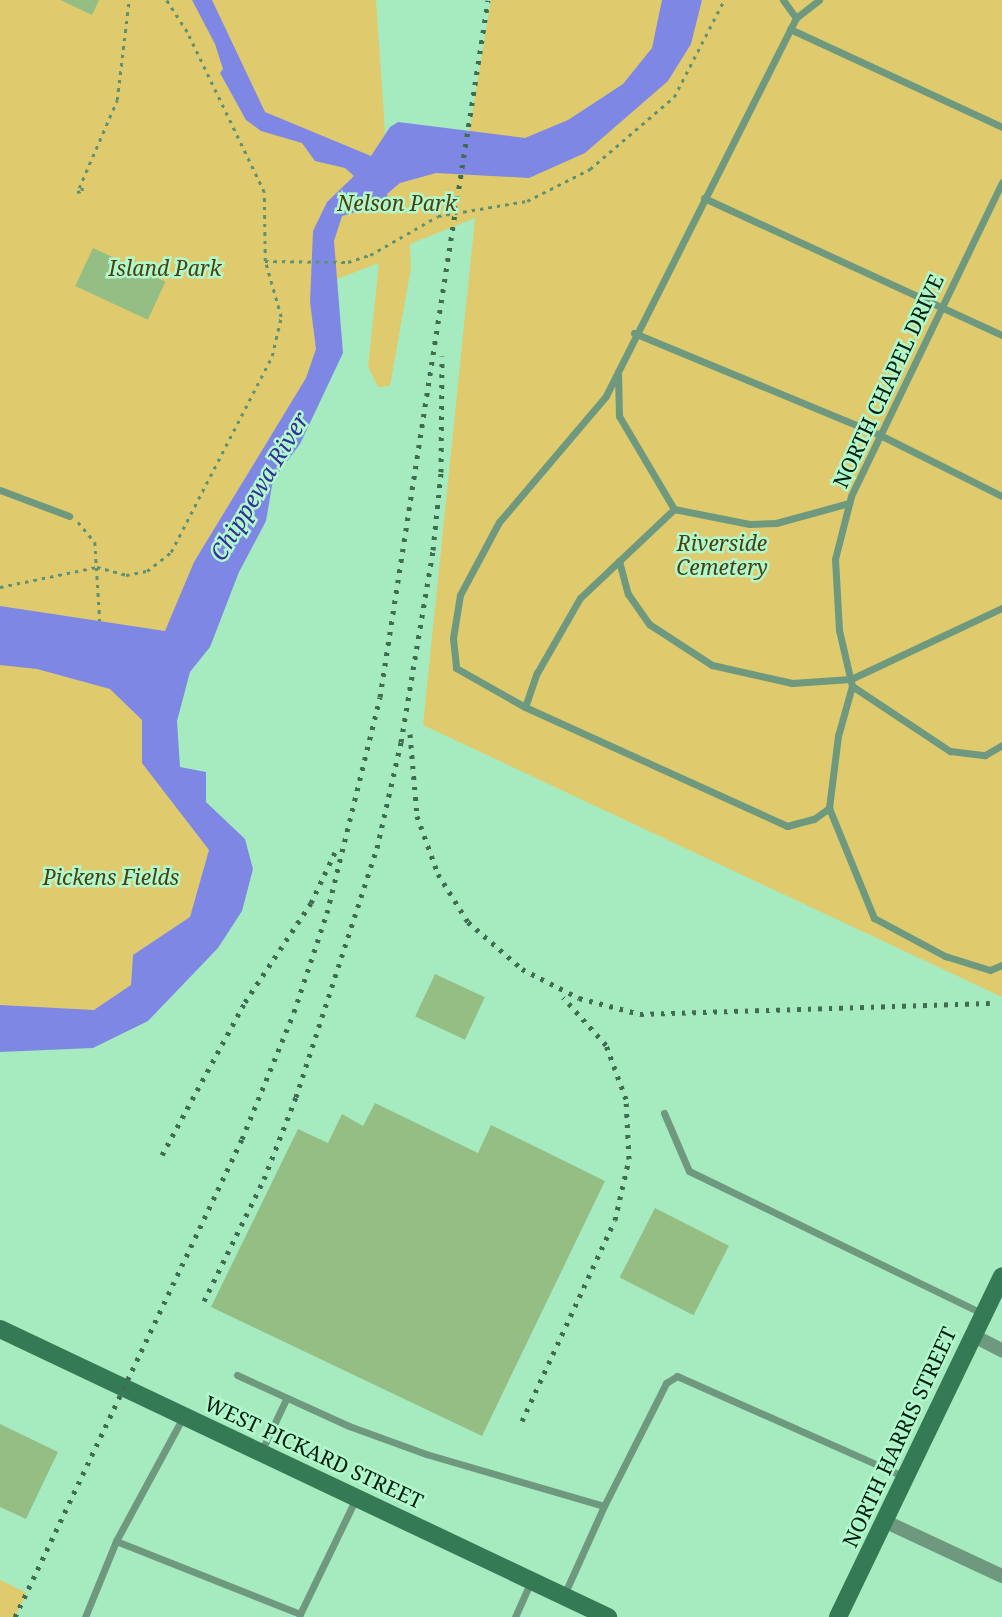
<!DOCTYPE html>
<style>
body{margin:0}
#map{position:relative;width:1002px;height:1617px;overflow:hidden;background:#a6ebc0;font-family:"Noto Serif",serif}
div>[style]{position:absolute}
.green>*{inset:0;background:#dfcb6d}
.water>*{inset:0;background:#7e88e4}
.building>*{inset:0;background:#95be85;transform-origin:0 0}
.path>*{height:2.5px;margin-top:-1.25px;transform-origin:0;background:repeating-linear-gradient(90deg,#5e9273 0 3.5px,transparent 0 8.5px)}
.lane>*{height:7px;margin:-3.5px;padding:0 3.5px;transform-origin:3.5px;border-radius:3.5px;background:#6e997f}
.street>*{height:14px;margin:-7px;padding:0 7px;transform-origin:7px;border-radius:7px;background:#6e997f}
.secondary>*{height:18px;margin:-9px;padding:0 9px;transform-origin:9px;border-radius:9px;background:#347a54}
.rail>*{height:5px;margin-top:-2.5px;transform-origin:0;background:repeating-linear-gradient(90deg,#406c52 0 3.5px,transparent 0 10.5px)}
span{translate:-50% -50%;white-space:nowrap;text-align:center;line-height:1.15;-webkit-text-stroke:5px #b2f8cd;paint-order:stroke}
.park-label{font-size:21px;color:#4a4010;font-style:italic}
.street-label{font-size:21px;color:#021e0f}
.water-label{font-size:23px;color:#332e98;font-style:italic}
</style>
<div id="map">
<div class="green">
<i style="clip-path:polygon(0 0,376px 0,387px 160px,465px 156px,491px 0,1002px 0,1002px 997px,423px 725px,475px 218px,410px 244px,411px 268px,390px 386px,378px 387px,368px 367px,379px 263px,329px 282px,334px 362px,209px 567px,156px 759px,235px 853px,229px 906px,93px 1019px,0 1015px)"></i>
<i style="clip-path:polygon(0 1580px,27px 1593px,15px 1617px,0 1617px)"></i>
</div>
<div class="water">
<i style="clip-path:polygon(192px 0,212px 0,265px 112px,371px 156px,390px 127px,398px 122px,525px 138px,568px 120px,623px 84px,652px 48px,662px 0,702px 0,691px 44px,668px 81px,585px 153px,529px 178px,436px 173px,400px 183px,387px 194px,391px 209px,370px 208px,342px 216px,334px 241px,343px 353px,300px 444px,273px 480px,266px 521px,239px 572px,210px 647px,190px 672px,177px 721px,180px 767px,206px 772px,206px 802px,245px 839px,253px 869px,242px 911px,218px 948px,148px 1021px,93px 1048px,0 1052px,0 1005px,94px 1010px,131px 985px,133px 955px,190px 917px,209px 850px,142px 763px,142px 720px,110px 689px,37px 669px,0 665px,0 606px,165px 631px,194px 562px,306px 378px,316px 349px,310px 302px,313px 231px,327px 202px,354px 176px,345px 168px,315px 161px,302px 143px,261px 131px,246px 120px,220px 73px,223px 69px,215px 44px)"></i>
</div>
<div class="building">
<i style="clip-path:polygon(60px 0,99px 0,92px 15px)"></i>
<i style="left:93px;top:248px;width:80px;height:42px;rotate:25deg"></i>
<i style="left:435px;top:974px;width:55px;height:47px;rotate:25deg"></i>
<i style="clip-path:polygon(375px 1103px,478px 1153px,491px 1125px,605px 1181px,482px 1436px,211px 1307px,298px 1129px,328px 1143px,342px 1114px,363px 1126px)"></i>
<i style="left:655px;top:1208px;width:83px;height:78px;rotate:27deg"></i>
<i style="clip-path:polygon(0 1424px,58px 1452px,26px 1519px,0 1507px)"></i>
</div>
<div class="path">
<i style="left:79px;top:188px;width:96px;rotate:-66.6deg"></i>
<i style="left:117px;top:100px;width:101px;rotate:-83.2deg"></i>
<i style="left:77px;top:192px;width:5px;rotate:-11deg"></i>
<i style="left:82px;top:191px;width:8px;rotate:-90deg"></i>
<i style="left:265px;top:261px;width:83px;rotate:0.7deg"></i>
<i style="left:348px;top:262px;width:23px;rotate:-18deg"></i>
<i style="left:370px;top:255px;width:78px;rotate:-29.8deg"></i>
<i style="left:438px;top:216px;width:90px;rotate:-9.6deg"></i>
<i style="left:527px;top:201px;width:71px;rotate:-26.9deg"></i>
<i style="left:590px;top:169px;width:111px;rotate:-40.6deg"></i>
<i style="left:674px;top:97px;width:109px;rotate:-62.7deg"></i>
<i style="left:78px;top:522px;width:26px;rotate:50deg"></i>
<i style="left:95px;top:542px;width:79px;rotate:86.4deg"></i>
<i style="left:0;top:587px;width:99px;rotate:-11.7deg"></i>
<i style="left:97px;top:567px;width:30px;rotate:15deg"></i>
<i style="left:126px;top:575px;width:21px;rotate:-11deg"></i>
<i style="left:147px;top:571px;width:31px;rotate:-38deg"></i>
<i style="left:171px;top:552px;width:220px;rotate:-62.7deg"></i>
<i style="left:272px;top:356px;width:40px;rotate:-77deg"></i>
<i style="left:281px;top:317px;width:58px;rotate:-105.9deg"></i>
<i style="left:265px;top:261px;width:69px;rotate:-90.8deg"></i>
<i style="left:264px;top:192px;width:178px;rotate:-115.7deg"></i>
<i style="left:187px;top:32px;width:38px;rotate:-123deg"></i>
</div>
<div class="lane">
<i style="left:783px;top:0;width:22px;rotate:54deg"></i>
<i style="left:819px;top:0;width:29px;rotate:142deg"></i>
<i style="left:796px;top:18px;width:423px;rotate:116.7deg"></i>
<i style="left:606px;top:396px;width:165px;rotate:130.3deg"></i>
<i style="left:499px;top:522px;width:83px;rotate:118.1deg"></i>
<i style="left:460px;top:595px;width:44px;rotate:99.2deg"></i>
<i style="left:453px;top:638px;width:30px;rotate:84deg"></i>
<i style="left:456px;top:668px;width:79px;rotate:29.5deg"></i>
<i style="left:525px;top:707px;width:288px;rotate:24.4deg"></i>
<i style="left:787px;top:826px;width:28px;rotate:-15deg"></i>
<i style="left:814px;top:819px;width:19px;rotate:-36deg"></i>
<i style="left:829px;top:808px;width:73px;rotate:-82.9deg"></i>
<i style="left:838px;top:736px;width:52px;rotate:-74.4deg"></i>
<i style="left:852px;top:686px;width:57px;rotate:-103.1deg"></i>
<i style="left:839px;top:630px;width:71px;rotate:-93.2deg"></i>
<i style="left:835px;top:559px;width:65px;rotate:-75.7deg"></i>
<i style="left:851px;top:496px;width:348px;rotate:-64.3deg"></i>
<i style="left:790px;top:29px;width:234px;rotate:24.8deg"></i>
<i style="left:704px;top:198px;width:328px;rotate:24.7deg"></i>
<i style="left:634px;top:333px;width:266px;rotate:22.5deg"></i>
<i style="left:880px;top:435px;width:136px;rotate:26.6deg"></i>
<i style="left:618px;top:372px;width:44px;rotate:88.7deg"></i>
<i style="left:619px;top:416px;width:108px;rotate:59.4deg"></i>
<i style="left:674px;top:509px;width:77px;rotate:11.2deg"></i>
<i style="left:750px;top:524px;width:26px;rotate:-2deg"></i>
<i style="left:776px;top:523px;width:76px;rotate:-15.3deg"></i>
<i style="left:0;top:490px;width:74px;rotate:20.6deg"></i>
<i style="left:619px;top:561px;width:34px;rotate:75deg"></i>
<i style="left:628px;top:594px;width:37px;rotate:55deg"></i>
<i style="left:649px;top:624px;width:75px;rotate:33.1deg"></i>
<i style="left:712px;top:665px;width:82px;rotate:12.7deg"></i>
<i style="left:792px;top:683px;width:59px;rotate:-3.9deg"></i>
<i style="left:851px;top:679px;width:167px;rotate:-25.2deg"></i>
<i style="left:852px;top:686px;width:118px;rotate:33.6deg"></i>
<i style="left:950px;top:751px;width:35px;rotate:7deg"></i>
<i style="left:985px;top:755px;width:20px;rotate:-30deg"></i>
<i style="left:525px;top:707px;width:36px;rotate:-71deg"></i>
<i style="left:537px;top:673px;width:86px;rotate:-60.2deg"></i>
<i style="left:580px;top:598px;width:129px;rotate:-43.4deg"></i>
<i style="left:829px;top:808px;width:119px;rotate:67.8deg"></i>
<i style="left:874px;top:918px;width:81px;rotate:28.2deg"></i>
<i style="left:945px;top:956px;width:47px;rotate:17.3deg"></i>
<i style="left:990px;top:970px;width:13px;rotate:-23deg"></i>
<i style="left:664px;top:1113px;width:63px;rotate:66.7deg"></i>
<i style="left:689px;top:1171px;width:326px;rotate:25.9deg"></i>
<i style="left:237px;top:1375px;width:123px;rotate:24.5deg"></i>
<i style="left:349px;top:1426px;width:82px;rotate:20deg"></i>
<i style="left:426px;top:1454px;width:185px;rotate:16.3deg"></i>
<i style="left:604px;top:1506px;width:138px;rotate:-63.2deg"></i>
<i style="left:666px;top:1383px;width:13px;rotate:-32deg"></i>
<i style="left:677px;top:1376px;width:249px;rotate:23.9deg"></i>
<i style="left:261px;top:1452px;width:59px;rotate:-64.7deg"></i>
<i style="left:116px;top:1541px;width:198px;rotate:21.6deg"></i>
<i style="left:300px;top:1614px;width:129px;rotate:-64.2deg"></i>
<i style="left:564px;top:1595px;width:98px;rotate:-65.8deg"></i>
<i style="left:85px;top:1617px;width:82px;rotate:-67.8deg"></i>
<i style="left:116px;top:1541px;width:141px;rotate:-61.6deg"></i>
<i style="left:515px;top:1617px;width:39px;rotate:-66deg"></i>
</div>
<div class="street">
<i style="left:972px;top:1335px;width:34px;rotate:27deg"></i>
<i style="left:884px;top:1521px;width:130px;rotate:25deg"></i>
</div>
<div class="secondary">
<i style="left:0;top:1329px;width:673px;rotate:25.35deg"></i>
<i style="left:838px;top:1617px;width:378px;rotate:-64.3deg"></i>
</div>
<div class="rail">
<i style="left:410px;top:734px;width:82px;rotate:85.1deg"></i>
<i style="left:417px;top:816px;width:62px;rotate:70.1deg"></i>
<i style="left:438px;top:874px;width:57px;rotate:58deg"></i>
<i style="left:468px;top:922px;width:72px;rotate:41deg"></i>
<i style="left:522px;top:969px;width:64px;rotate:27deg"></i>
<i style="left:579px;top:998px;width:63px;rotate:14.7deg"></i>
<i style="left:640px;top:1014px;width:350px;rotate:-1.8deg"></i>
<i style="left:162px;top:1155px;width:174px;rotate:-61.5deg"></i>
<i style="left:245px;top:1002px;width:119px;rotate:-56.3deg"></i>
<i style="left:311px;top:903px;width:59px;rotate:-64.7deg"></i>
<i style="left:204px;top:1301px;width:136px;rotate:-63.8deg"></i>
<i style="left:264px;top:1179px;width:88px;rotate:-68.7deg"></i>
<i style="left:296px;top:1097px;width:262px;rotate:-72deg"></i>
<i style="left:377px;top:848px;width:109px;rotate:-77.2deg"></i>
<i style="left:401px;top:742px;width:195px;rotate:-80.5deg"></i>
<i style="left:433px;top:550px;width:78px;rotate:-84.1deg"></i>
<i style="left:441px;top:472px;width:116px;rotate:-89.5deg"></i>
<i style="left:522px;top:1421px;width:221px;rotate:-65.2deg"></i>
<i style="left:615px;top:1220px;width:63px;rotate:-77.1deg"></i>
<i style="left:629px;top:1159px;width:60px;rotate:-92.9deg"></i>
<i style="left:626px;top:1099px;width:58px;rotate:-110.3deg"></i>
<i style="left:606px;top:1045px;width:64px;rotate:-131.9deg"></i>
<i style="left:15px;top:1617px;width:529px;rotate:-64.6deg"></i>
<i style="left:242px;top:1139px;width:137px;rotate:-67.7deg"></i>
<i style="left:294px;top:1012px;width:104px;rotate:-71.6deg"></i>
<i style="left:327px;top:913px;width:222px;rotate:-76.2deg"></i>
<i style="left:380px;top:697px;width:705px;rotate:-81.19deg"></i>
</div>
<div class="park-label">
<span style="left:397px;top:203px">Nelson Park</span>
<span style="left:165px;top:268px">Island Park</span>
<span style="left:722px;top:555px">Riverside<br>Cemetery</span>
<span style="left:111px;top:877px">Pickens Fields</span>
</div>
<div class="street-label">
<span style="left:888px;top:381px;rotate:-65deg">NORTH CHAPEL DRIVE</span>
<span style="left:899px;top:1437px;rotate:-65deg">NORTH HARRIS STREET</span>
<span style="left:314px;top:1452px;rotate:25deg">WEST PICKARD STREET</span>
</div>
<div class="water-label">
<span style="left:259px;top:486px;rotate:-59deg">Chippewa River</span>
</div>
</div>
